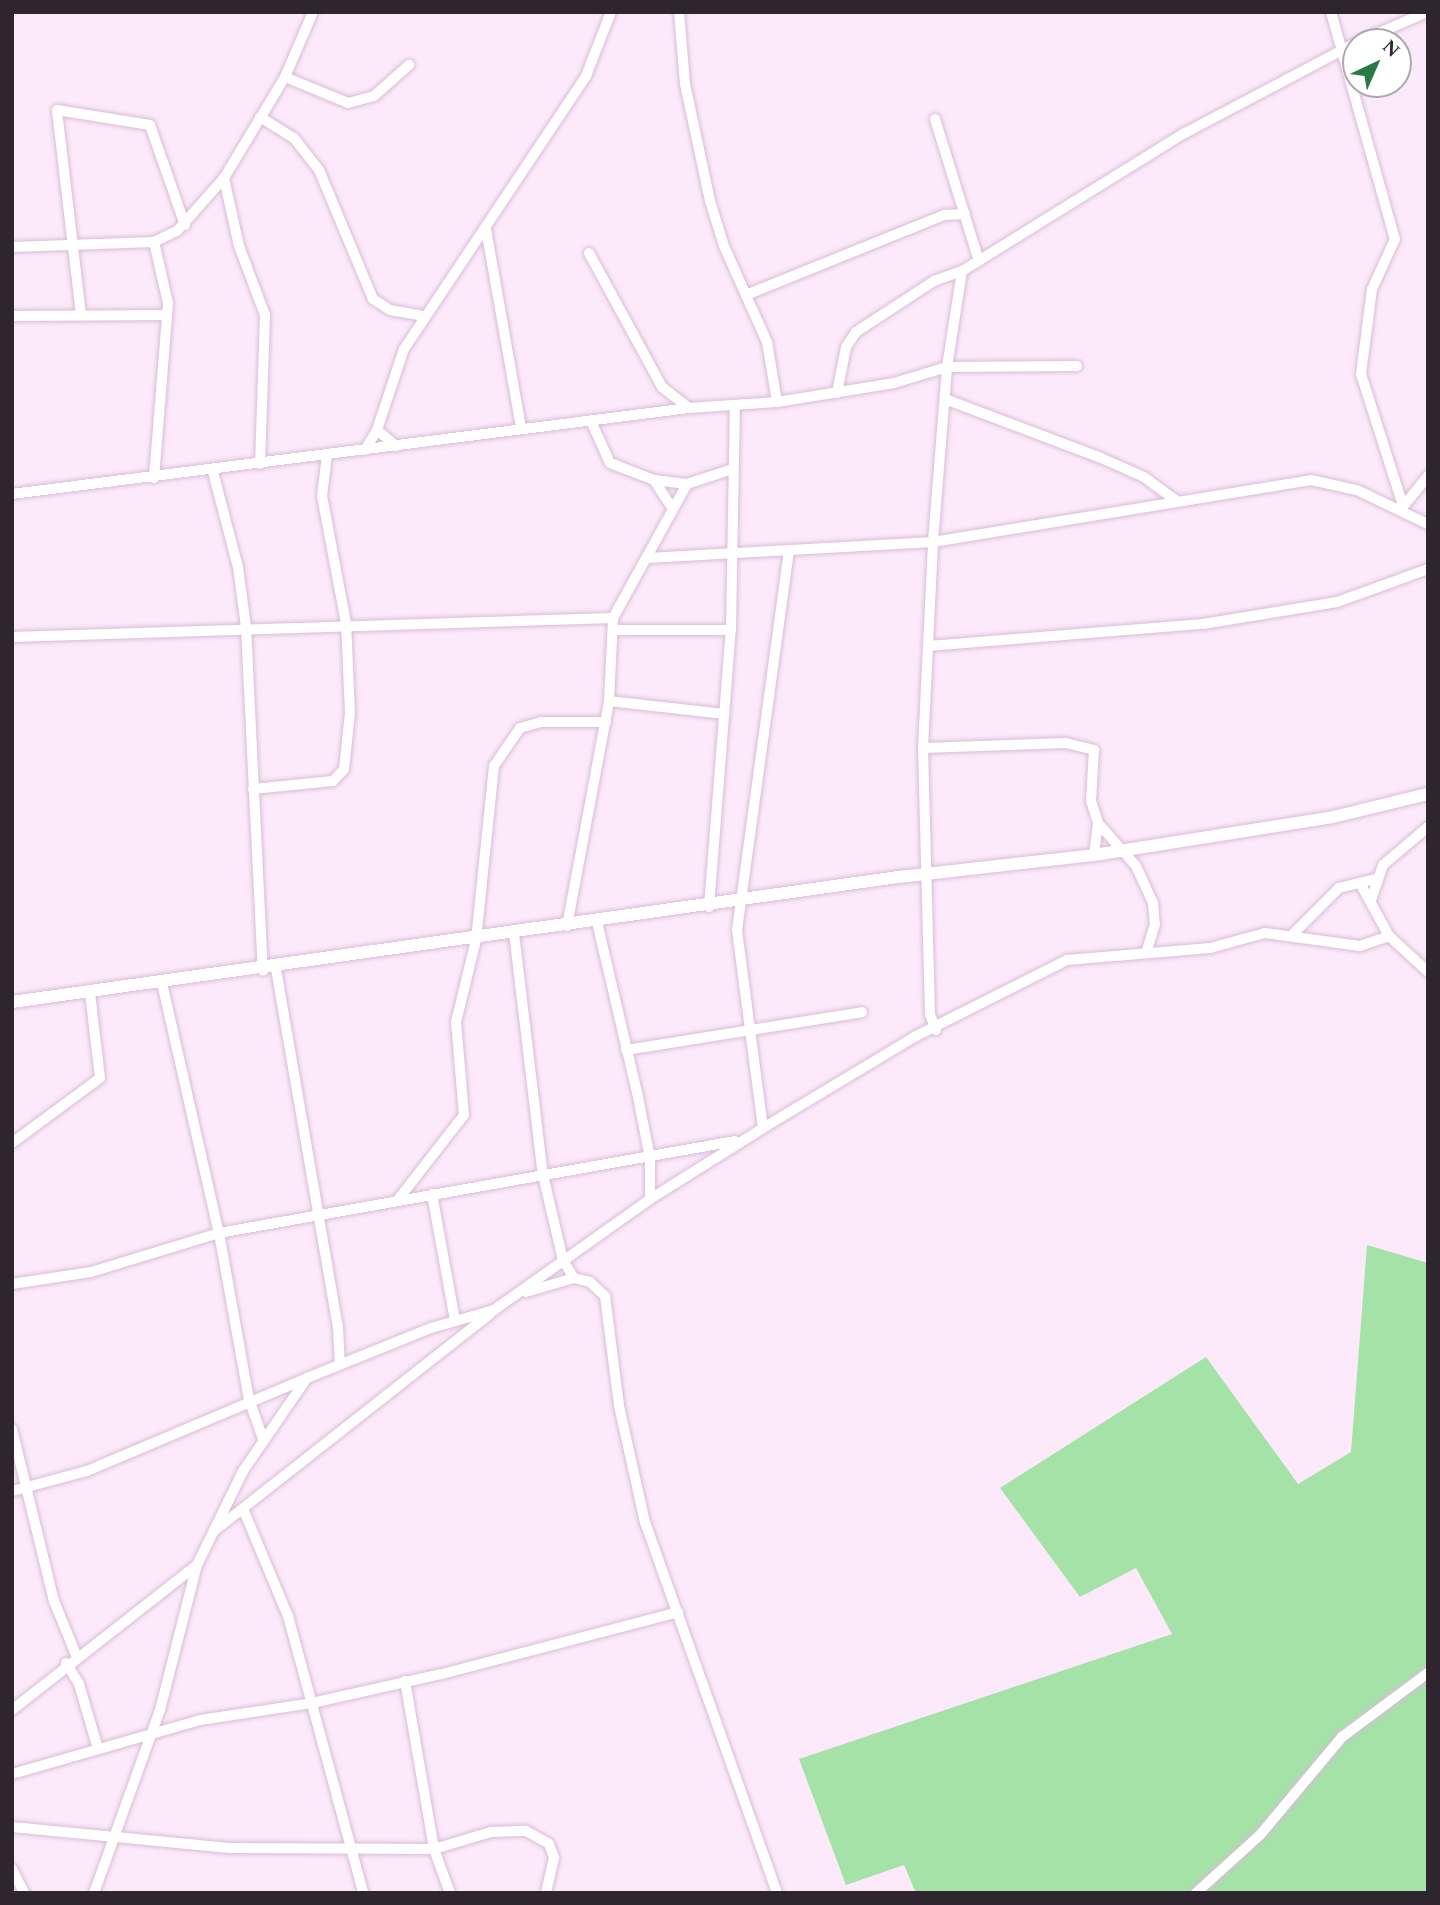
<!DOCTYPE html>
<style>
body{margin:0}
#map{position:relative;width:1440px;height:1905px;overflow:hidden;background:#fceafa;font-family:Spectral,serif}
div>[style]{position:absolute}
.green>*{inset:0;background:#a5e2a8}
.roads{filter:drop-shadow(0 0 2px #d9bdd7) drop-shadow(0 0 2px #d9bdd7)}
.minor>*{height:10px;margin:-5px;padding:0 5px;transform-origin:5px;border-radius:5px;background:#fff}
.tertiary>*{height:12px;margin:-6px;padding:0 6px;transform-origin:6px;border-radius:6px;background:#fff}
span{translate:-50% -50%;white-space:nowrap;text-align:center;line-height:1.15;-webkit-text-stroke:6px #fff;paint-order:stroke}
.frame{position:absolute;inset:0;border:14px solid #2f252f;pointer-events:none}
.north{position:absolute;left:1342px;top:28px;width:70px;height:70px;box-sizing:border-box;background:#fff;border:2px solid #aca8ac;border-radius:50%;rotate:44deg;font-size:19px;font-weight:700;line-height:28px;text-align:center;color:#2f252f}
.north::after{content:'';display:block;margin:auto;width:24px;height:32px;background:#2c7948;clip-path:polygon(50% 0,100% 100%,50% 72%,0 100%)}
</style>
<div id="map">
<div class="green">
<i style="clip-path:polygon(1367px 1245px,1428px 1263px,1428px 1893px,916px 1893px,904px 1865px,846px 1885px,799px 1759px,1172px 1634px,1136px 1568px,1080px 1597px,1000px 1488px,1206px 1357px,1298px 1484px,1351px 1452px)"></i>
</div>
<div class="roads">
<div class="minor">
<i style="left:679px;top:12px;width:72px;rotate:85.2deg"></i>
<i style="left:685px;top:84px;width:120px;rotate:77.9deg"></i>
<i style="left:710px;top:201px;width:47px;rotate:72.7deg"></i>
<i style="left:724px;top:246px;width:105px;rotate:65.9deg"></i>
<i style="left:767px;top:342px;width:61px;rotate:80.5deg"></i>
<i style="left:1331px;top:12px;width:236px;rotate:74.3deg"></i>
<i style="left:1395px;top:239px;width:55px;rotate:114.7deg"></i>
<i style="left:1372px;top:289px;width:86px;rotate:97.4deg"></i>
<i style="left:1361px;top:374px;width:139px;rotate:72.3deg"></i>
<i style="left:1358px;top:42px;width:75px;rotate:-23.5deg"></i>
<i style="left:285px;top:77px;width:68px;rotate:22.4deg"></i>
<i style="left:348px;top:103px;width:27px;rotate:-15deg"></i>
<i style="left:374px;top:96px;width:47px;rotate:-41.5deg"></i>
<i style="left:260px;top:117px;width:40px;rotate:32deg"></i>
<i style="left:294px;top:138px;width:41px;rotate:52deg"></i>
<i style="left:319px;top:170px;width:140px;rotate:67.3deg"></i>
<i style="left:373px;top:299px;width:20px;rotate:33deg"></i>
<i style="left:390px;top:310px;width:34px;rotate:10deg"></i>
<i style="left:935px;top:119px;width:145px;rotate:72.8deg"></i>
<i style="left:224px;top:178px;width:70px;rotate:77.6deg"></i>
<i style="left:239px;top:246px;width:74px;rotate:69.4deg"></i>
<i style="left:265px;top:315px;width:149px;rotate:91.9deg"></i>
<i style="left:486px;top:229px;width:202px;rotate:80deg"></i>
<i style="left:12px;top:247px;width:142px;rotate:-2deg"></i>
<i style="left:154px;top:242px;width:25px;rotate:-26deg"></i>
<i style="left:177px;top:231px;width:71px;rotate:-48.4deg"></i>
<i style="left:224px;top:178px;width:118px;rotate:-58.9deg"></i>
<i style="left:285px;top:77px;width:71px;rotate:-66.7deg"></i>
<i style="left:589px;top:253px;width:153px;rotate:61.4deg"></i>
<i style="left:662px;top:387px;width:34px;rotate:38deg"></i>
<i style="left:746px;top:295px;width:214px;rotate:-22deg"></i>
<i style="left:944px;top:215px;width:21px;rotate:-3deg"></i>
<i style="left:81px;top:315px;width:206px;rotate:-96.7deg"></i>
<i style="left:57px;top:110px;width:94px;rotate:9.2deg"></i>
<i style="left:150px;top:125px;width:106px;rotate:70.7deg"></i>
<i style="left:12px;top:316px;width:155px;rotate:-0.4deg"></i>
<i style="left:837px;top:393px;width:47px;rotate:-78.9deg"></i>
<i style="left:846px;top:347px;width:18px;rotate:-56deg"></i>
<i style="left:856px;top:332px;width:93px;rotate:-33.2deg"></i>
<i style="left:934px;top:281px;width:30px;rotate:-20deg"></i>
<i style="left:945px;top:399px;width:167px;rotate:20.7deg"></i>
<i style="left:1101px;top:458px;width:47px;rotate:23.8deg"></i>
<i style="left:1144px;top:477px;width:42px;rotate:36.3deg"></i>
<i style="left:591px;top:421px;width:46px;rotate:65.7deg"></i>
<i style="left:610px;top:463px;width:47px;rotate:21.1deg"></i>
<i style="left:654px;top:480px;width:33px;rotate:7deg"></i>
<i style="left:377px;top:430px;width:25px;rotate:40deg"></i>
<i style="left:365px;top:450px;width:23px;rotate:-59deg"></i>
<i style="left:377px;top:430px;width:85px;rotate:-71.6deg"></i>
<i style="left:404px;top:349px;width:328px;rotate:-56.3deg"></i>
<i style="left:586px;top:76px;width:69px;rotate:-68.7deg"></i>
<i style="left:213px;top:472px;width:98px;rotate:75.3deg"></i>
<i style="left:238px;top:567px;width:61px;rotate:82.4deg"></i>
<i style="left:246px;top:627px;width:344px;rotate:87.2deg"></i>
<i style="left:154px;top:478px;width:176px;rotate:-85.4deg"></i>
<i style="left:168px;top:303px;width:63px;rotate:-102.9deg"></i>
<i style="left:654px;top:480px;width:33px;rotate:57deg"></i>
<i style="left:12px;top:494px;width:682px;rotate:-7.24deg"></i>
<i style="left:689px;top:408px;width:88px;rotate:-3.9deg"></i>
<i style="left:777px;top:402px;width:119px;rotate:-9.2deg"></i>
<i style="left:894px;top:383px;width:55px;rotate:-16.8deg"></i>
<i style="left:947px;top:367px;width:130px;rotate:-0.4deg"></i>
<i style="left:1401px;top:509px;width:43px;rotate:-50.7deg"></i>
<i style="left:648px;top:558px;width:285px;rotate:-3.2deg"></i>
<i style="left:933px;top:542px;width:383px;rotate:-9.3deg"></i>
<i style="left:1311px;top:480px;width:47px;rotate:12.3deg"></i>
<i style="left:1357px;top:490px;width:79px;rotate:25.6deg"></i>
<i style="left:613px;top:630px;width:118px"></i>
<i style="left:12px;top:637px;width:601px;rotate:-1.81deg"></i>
<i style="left:928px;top:646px;width:276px;rotate:-4.6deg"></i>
<i style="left:1203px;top:624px;width:136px;rotate:-9.3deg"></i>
<i style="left:1337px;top:602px;width:97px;rotate:-19.9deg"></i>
<i style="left:609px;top:701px;width:116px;rotate:6.4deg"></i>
<i style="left:923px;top:748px;width:143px;rotate:-2deg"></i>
<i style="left:1066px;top:743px;width:29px;rotate:14deg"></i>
<i style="left:1094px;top:750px;width:51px;rotate:93.4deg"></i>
<i style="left:1091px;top:801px;width:23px;rotate:72deg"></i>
<i style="left:1098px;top:823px;width:57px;rotate:48.5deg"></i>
<i style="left:1136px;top:866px;width:41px;rotate:65.3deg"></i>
<i style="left:1153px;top:903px;width:21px;rotate:85deg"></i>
<i style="left:1155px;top:924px;width:27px;rotate:107deg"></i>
<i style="left:253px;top:789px;width:80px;rotate:-5.7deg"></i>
<i style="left:333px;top:781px;width:16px;rotate:-47deg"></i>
<i style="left:344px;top:769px;width:56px;rotate:-83.9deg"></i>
<i style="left:350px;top:713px;width:90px;rotate:-92.5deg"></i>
<i style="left:346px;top:623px;width:129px;rotate:-100.7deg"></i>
<i style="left:322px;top:496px;width:41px;rotate:-83deg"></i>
<i style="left:1094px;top:855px;width:32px;rotate:-83deg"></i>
<i style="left:1360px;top:883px;width:60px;rotate:61.3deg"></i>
<i style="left:1389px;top:936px;width:53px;rotate:42.7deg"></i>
<i style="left:1371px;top:900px;width:37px;rotate:-71deg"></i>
<i style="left:1383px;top:865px;width:59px;rotate:-40.2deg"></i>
<i style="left:709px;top:907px;width:278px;rotate:-85.5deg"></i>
<i style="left:731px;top:630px;width:225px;rotate:-89deg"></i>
<i style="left:597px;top:922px;width:175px;rotate:76.8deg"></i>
<i style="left:637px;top:1092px;width:67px;rotate:78.9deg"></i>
<i style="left:650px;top:1158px;width:41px;rotate:90deg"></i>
<i style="left:567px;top:926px;width:229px;rotate:-79.4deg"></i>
<i style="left:609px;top:701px;width:83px;rotate:-87.2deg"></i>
<i style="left:613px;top:618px;width:153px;rotate:-61.1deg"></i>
<i style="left:687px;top:484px;width:48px;rotate:-18.1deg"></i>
<i style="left:514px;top:933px;width:244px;rotate:83.2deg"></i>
<i style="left:543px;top:1175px;width:87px;rotate:76.8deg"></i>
<i style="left:563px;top:1260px;width:21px;rotate:59deg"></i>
<i style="left:1294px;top:933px;width:64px;rotate:-45deg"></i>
<i style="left:1339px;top:888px;width:36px;rotate:-14deg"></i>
<i style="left:276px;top:969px;width:364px;rotate:80.2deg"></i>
<i style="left:338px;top:1328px;width:36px;rotate:87deg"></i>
<i style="left:162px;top:983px;width:256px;rotate:77.2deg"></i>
<i style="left:219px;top:1233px;width:169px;rotate:79.8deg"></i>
<i style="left:249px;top:1399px;width:42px;rotate:70.7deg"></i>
<i style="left:936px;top:1030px;width:17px;rotate:-111deg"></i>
<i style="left:930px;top:1014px;width:266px;rotate:-91.5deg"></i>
<i style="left:923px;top:748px;width:206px;rotate:-87.2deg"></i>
<i style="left:933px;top:542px;width:176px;rotate:-85.4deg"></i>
<i style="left:947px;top:367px;width:97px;rotate:-81.1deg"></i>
<i style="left:962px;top:271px;width:262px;rotate:-31.8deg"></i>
<i style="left:1185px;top:133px;width:193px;rotate:-27.8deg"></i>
<i style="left:626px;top:1050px;width:239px;rotate:-9.1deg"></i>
<i style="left:763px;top:1128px;width:179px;rotate:-31deg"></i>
<i style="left:916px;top:1036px;width:169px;rotate:-26.7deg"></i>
<i style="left:1067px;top:960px;width:144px;rotate:-4.8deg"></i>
<i style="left:1210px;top:948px;width:57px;rotate:-15.3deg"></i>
<i style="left:1265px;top:933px;width:96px;rotate:7.8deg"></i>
<i style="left:1360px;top:946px;width:31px;rotate:-19deg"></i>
<i style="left:12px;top:1143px;width:109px;rotate:-36.5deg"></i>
<i style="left:100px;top:1078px;width:86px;rotate:-96.7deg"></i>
<i style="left:432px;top:1194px;width:129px;rotate:79.7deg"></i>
<i style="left:397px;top:1201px;width:109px;rotate:-52.1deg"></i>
<i style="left:464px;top:1115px;width:93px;rotate:-94.9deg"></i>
<i style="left:456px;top:1022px;width:84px;rotate:-76.3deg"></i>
<i style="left:476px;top:940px;width:175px;rotate:-84.1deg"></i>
<i style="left:494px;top:766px;width:46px;rotate:-55.6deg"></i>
<i style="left:520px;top:728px;width:22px;rotate:-16deg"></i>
<i style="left:541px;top:722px;width:65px"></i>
<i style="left:12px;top:1284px;width:80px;rotate:-8.6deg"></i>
<i style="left:91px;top:1272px;width:134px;rotate:-16.9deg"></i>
<i style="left:219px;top:1233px;width:524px;rotate:-10.11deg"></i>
<i style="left:526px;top:1292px;width:50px;rotate:-16.3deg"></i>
<i style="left:574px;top:1278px;width:16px;rotate:14deg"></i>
<i style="left:590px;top:1282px;width:21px;rotate:43deg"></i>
<i style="left:605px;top:1296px;width:111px;rotate:82.7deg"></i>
<i style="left:619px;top:1406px;width:119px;rotate:77.4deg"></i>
<i style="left:645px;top:1522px;width:394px;rotate:70.4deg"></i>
<i style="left:12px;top:1429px;width:177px;rotate:76.3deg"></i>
<i style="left:54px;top:1601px;width:58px;rotate:67.8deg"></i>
<i style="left:12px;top:1491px;width:78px;rotate:-14.9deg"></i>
<i style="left:87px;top:1471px;width:237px;rotate:-22.9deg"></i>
<i style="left:244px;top:1511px;width:114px;rotate:67.3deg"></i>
<i style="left:288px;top:1616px;width:287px;rotate:74.8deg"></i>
<i style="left:214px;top:1531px;width:352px;rotate:-38.2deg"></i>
<i style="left:66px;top:1663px;width:25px;rotate:58deg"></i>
<i style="left:79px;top:1684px;width:68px;rotate:73.7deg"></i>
<i style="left:405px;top:1681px;width:170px;rotate:80.2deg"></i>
<i style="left:434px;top:1849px;width:47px;rotate:70deg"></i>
<i style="left:12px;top:1710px;width:235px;rotate:-38.1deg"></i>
<i style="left:12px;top:1774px;width:196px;rotate:-16deg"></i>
<i style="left:200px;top:1720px;width:113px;rotate:-8.6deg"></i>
<i style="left:312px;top:1703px;width:133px;rotate:-12.6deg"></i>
<i style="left:442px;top:1674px;width:244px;rotate:-14.7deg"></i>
<i style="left:12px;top:1827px;width:221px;rotate:5.5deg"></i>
<i style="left:232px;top:1848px;width:202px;rotate:0.3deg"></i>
<i style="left:434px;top:1849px;width:59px;rotate:-16.6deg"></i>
<i style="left:491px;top:1832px;width:35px;rotate:-2deg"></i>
<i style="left:526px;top:1831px;width:26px;rotate:29deg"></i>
<i style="left:549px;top:1844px;width:15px;rotate:70deg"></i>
<i style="left:554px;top:1858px;width:36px;rotate:103deg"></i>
<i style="left:12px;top:1869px;width:27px;rotate:63deg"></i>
<i style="left:94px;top:1893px;width:195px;rotate:-70.2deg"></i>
<i style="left:160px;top:1710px;width:150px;rotate:-75.7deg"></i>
<i style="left:197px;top:1565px;width:105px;rotate:-63.9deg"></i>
<i style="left:243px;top:1471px;width:113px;rotate:-55.5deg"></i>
<i style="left:307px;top:1378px;width:134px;rotate:-22deg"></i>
<i style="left:431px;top:1328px;width:66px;rotate:-15.9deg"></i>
<i style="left:494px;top:1310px;width:191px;rotate:-35.4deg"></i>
<i style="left:650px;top:1199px;width:133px;rotate:-32.1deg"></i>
<i style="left:763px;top:1128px;width:200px;rotate:-97.5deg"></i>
<i style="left:737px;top:930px;width:382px;rotate:-82.2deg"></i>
<i style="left:1196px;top:1893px;width:86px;rotate:-42.2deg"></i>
<i style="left:1260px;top:1835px;width:128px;rotate:-50.1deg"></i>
<i style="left:1342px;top:1737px;width:107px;rotate:-36.7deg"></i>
</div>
<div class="tertiary">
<i style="left:12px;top:1002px;width:895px;rotate:-8.03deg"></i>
<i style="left:898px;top:877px;width:197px;rotate:-6.4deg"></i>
<i style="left:1094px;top:855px;width:242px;rotate:-9deg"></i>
<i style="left:1333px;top:817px;width:98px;rotate:-13.6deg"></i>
</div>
</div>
<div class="frame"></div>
<div class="north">N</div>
</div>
